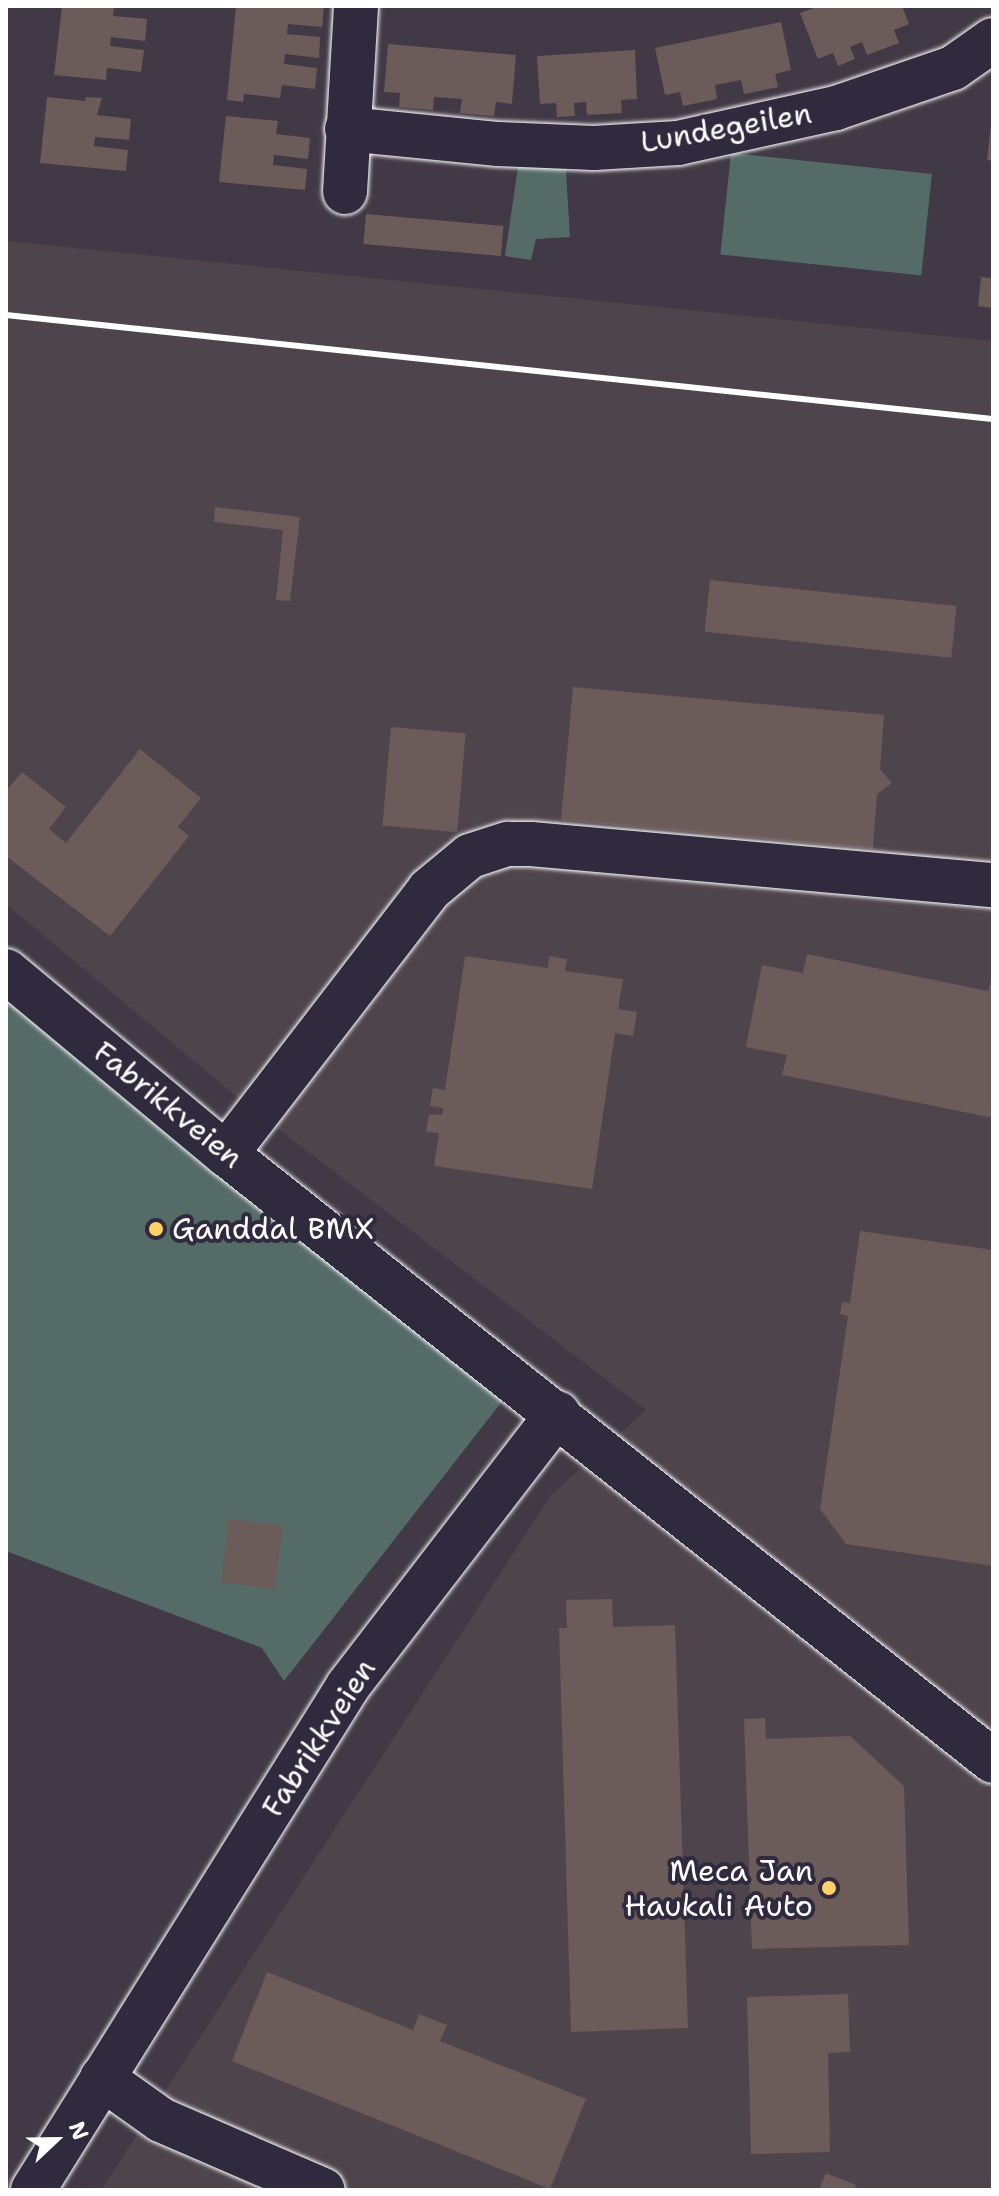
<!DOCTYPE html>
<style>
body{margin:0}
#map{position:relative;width:999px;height:2196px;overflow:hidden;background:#413945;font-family:"Shantell Sans",sans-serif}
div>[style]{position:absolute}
.built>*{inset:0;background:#4e444b}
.green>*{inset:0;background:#556b67;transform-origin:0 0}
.building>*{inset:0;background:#6b5c59;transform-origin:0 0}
.roads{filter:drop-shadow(0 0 2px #fff) drop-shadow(0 0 2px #fff)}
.minor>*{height:44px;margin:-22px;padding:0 22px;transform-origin:22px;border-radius:22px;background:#2f2a3d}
.rail>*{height:6px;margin:-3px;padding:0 3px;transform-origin:3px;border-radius:3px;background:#fff}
.dots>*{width:22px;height:22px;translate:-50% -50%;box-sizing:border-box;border:4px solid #2f2a3d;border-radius:50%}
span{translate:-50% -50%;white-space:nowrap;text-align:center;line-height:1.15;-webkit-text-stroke:8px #2f2a3d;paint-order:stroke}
.street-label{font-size:30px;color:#fff}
.poi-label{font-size:30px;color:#fff}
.left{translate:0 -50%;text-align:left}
.right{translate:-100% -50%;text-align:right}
.frame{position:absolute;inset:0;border:8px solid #fff;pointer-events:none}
.north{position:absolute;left:16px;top:2100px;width:80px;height:80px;-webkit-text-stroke:6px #2f2a3d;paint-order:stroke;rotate:68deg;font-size:22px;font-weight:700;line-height:32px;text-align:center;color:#fff}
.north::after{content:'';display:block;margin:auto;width:28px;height:36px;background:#fff;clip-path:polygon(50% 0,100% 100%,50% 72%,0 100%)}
</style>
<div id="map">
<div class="built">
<i style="clip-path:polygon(6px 241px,993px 341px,993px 2190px,101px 2190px,551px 1495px,646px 1410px,248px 1106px,6px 904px)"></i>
</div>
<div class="green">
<i style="left:731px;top:153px;width:202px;height:102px;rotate:6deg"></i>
<i style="clip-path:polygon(565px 156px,570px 237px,536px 239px,531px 260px,505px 256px,519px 160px)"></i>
<i style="clip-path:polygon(6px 992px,507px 1395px,284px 1681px,262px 1648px,6px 1551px)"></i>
</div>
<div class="building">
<i style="clip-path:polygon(62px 6px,114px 6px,113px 16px,147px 19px,145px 41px,111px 37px,110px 46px,144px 50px,141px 72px,107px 68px,106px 80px,54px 75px)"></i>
<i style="clip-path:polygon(236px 6px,324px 6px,322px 27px,288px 24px,287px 34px,320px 37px,319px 58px,285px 54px,284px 64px,317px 68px,315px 89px,282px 85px,280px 98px,244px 94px,243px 102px,227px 100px)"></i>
<i style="clip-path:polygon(820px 6px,902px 6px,909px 24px,894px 30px,899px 43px,867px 55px,862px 42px,850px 47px,855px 59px,838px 66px,833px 53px,818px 59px,800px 13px)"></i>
<i style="clip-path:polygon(781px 22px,791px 70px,775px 74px,778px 87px,744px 94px,741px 80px,715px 85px,717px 99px,683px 106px,680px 92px,665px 95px,655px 48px)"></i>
<i style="clip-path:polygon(388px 44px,516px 55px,512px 104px,496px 102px,494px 116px,460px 113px,462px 99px,434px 97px,433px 110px,399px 107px,400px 93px,384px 92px)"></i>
<i style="clip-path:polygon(635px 50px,637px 99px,621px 100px,622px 113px,587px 115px,586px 102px,574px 103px,575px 116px,557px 117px,556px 103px,540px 104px,537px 56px)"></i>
<i style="clip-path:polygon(47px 97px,85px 101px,86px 97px,102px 98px,97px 115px,131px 119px,129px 140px,95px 137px,94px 146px,128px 150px,126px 171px,40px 163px)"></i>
<i style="clip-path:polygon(226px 116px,278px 121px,276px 134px,310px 138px,308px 159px,274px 155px,273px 165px,307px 169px,305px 190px,219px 182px)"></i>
<i style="clip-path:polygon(991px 124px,993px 124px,993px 161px,987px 160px)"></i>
<i style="left:366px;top:214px;width:138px;height:30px;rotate:5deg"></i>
<i style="clip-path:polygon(981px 277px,993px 278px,993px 308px,978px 306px)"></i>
<i style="clip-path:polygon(215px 507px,300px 517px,290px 601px,276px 600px,283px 530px,214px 522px)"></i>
<i style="left:710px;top:580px;width:248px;height:52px;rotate:6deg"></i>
<i style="clip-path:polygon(573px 687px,884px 715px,880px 769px,892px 783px,877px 794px,873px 849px,561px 820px)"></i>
<i style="left:391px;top:727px;width:75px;height:99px;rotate:5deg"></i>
<i style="clip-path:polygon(140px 749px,201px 798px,178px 827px,189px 836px,110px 936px,6px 856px,6px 791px,22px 772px,66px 807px,49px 829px,66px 843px)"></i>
<i style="clip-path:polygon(807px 954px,988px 991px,993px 973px,993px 1118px,782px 1075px,787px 1055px,746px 1047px,762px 965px,803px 973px)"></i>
<i style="clip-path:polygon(465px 956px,548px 968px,549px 956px,567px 959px,565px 971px,623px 979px,618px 1009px,637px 1012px,633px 1036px,615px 1033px,592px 1189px,434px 1166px,439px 1133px,426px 1132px,429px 1114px,442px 1115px,443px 1108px,430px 1106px,433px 1088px,445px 1090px)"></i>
<i style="clip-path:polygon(860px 1231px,993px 1250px,993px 1566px,846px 1544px,820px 1509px,848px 1316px,840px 1314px,842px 1302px,850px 1303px)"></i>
<i style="left:229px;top:1519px;width:54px;height:64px;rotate:7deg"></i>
<i style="clip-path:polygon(612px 1599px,613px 1627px,675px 1625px,688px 2028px,571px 2032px,559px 1628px,567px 1628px,566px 1600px)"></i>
<i style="clip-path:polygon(765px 1718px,766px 1739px,850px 1736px,904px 1786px,909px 1945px,752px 1949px,744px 1719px)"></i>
<i style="clip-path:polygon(267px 1972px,413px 2030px,419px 2014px,447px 2025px,440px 2041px,586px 2099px,550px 2189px,232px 2061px)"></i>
<i style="clip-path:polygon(848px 1994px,850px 2052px,828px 2053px,830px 2152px,751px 2154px,747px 1997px)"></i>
<i style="clip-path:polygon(826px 2173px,856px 2185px,854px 2190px,819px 2190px)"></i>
</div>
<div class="roads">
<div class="minor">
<i style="left:347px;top:129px;width:152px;rotate:5.7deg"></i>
<i style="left:498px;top:144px;width:96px;rotate:2.4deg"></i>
<i style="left:594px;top:148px;width:84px;rotate:-3.4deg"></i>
<i style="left:678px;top:143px;width:162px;rotate:-12.5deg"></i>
<i style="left:836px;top:108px;width:124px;rotate:-18.9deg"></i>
<i style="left:953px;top:68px;width:49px;rotate:-35deg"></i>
<i style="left:345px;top:192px;width:186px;rotate:-86.6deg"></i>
<i style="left:6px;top:971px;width:286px;rotate:39.8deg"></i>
<i style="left:226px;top:1154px;width:978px;rotate:38.36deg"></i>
<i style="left:226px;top:1154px;width:333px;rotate:-52.4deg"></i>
<i style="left:429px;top:890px;width:53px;rotate:-39.7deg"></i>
<i style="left:470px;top:856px;width:40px;rotate:-18deg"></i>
<i style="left:508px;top:844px;width:23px"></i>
<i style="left:531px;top:844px;width:464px;rotate:5.1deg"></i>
<i style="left:102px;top:2078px;width:72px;rotate:35.4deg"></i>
<i style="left:161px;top:2120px;width:176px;rotate:23.4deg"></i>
<i style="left:33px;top:2190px;width:594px;rotate:-57.99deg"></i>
<i style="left:348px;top:1686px;width:344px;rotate:-52.4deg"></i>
</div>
</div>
<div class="rail">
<i style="left:6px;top:315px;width:992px;rotate:6.02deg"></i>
</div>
<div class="dots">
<i style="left:156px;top:1229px;background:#ffd166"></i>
<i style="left:829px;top:1888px;background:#ffd166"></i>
</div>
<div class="street-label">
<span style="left:726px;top:128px;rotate:-10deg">Lundegeilen</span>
<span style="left:168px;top:1105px;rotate:39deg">Fabrikkveien</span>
<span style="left:319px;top:1738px;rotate:-57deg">Fabrikkveien</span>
</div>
<div class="poi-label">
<span class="left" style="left:172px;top:1229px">Ganddal BMX</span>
<span class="right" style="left:813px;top:1888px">Meca Jan<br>Haukali Auto</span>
</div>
<div class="frame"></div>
<div class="north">N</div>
</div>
